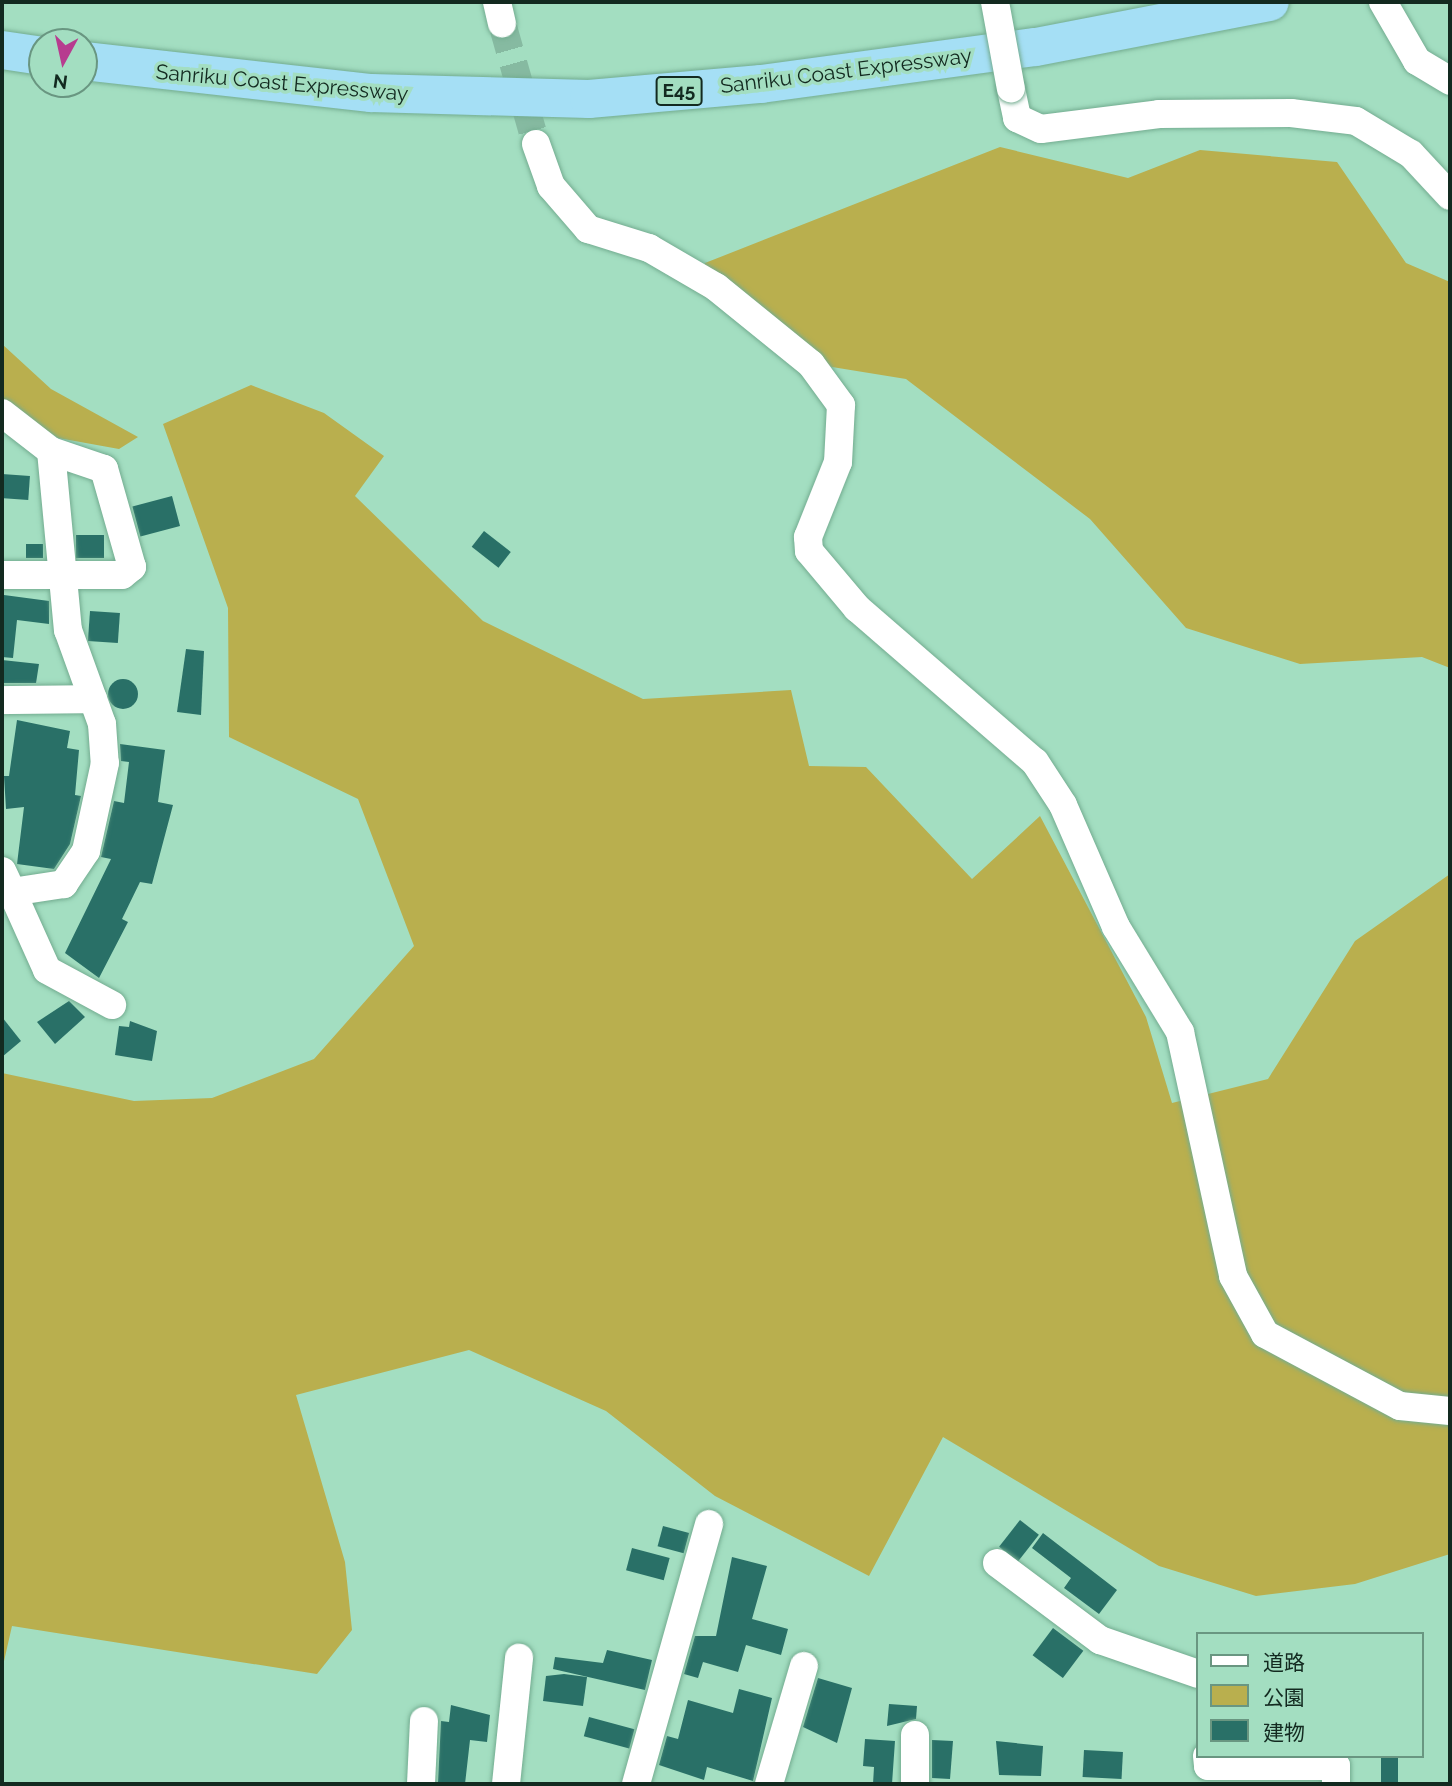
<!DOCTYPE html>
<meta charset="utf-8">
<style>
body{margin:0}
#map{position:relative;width:1452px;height:1786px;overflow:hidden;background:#a3dec1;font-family:Raleway,"Noto Sans JP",sans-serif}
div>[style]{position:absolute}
.green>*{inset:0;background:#b9af4e}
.building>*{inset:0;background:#297067;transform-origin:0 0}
.round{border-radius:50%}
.minor-tunnel>*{height:28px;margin-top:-14px;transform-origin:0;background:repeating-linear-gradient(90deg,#86baa1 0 28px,transparent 0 42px)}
.roads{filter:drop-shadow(0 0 2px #73ac90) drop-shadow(0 0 2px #73ac90)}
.minor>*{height:28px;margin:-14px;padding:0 14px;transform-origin:14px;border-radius:14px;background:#fff}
.highway>*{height:38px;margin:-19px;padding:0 19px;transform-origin:19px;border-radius:19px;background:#a5dff5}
.bridges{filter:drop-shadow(0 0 2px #73ac90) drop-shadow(0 0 2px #73ac90)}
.minor-bridge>*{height:28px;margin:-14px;padding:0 14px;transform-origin:14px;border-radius:14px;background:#fff}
span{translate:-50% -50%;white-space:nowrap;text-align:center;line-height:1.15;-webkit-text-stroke:7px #a3dec1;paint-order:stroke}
.shield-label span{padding:2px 5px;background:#a3dec1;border:2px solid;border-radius:5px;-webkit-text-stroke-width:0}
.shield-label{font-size:19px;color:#132a20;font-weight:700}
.street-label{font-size:21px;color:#132a20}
.frame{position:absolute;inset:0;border:4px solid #132a20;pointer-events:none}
.legend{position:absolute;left:1196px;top:1632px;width:228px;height:126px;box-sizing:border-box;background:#a3dec1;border:2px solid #699681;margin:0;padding:9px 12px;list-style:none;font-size:21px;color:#132a20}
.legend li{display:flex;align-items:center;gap:14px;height:35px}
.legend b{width:35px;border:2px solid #699681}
.north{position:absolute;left:28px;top:28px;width:70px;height:70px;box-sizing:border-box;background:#a3dec1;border:2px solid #699681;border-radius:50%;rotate:188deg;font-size:19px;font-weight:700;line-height:28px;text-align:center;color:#132a20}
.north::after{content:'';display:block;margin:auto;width:24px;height:32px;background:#b73c8f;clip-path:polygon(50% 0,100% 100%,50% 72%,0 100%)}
</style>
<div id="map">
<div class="green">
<i style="clip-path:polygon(1000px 147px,1128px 178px,1200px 150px,1337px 162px,1406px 263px,1450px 282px,1450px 668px,1422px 657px,1300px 664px,1186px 628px,1090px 519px,906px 379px,832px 367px,700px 294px,705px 263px)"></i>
<i style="clip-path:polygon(2px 344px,51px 389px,138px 437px,119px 449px,58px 438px,2px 400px)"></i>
<i style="clip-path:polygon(251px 385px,324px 413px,384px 456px,355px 496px,483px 621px,643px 699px,791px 690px,809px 766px,866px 767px,972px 879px,1040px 816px,1146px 1017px,1172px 1103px,1268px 1079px,1355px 941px,1450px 874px,1450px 1554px,1355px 1584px,1256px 1596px,1159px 1566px,943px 1437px,869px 1576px,715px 1496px,606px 1411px,469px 1350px,296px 1395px,345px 1562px,352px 1630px,317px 1674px,12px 1626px,2px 1670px,2px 1073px,134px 1101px,212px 1098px,314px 1059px,414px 946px,358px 799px,229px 737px,228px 608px,163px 424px)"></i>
</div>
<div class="building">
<i style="left:2px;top:474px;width:28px;height:24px;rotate:4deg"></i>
<i style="left:172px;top:496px;width:31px;height:41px;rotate:75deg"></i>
<i style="left:484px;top:531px;width:34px;height:20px;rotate:38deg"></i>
<i style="left:76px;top:535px;width:28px;height:23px"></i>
<i style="left:26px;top:544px;width:17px;height:14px"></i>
<i style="clip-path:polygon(4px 595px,49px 601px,49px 624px,17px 620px,13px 658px,2px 657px)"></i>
<i style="left:90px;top:611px;width:30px;height:30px;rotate:4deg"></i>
<i style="clip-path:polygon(186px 649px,204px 651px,201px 715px,177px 712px)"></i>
<i style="clip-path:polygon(2px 660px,39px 664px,36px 683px,2px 683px)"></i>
<i class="round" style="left:108px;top:679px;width:30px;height:30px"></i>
<i style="clip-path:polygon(17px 720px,70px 731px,67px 748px,79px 750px,75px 795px,81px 796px,70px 844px,54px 869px,17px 864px,24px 807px,6px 809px,4px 776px,9px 776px)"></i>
<i style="clip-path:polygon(120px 744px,165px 750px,158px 802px,173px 805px,152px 884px,140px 882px,122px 919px,128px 922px,99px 978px,65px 953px,111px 859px,101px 857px,114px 801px,124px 803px,129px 762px,121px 761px)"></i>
<i style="clip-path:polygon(69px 1001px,85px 1017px,55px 1044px,37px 1022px)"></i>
<i style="clip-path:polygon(2px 1017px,21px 1041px,2px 1057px)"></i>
<i style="clip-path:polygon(130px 1021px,157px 1031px,152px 1061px,115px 1055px,119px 1026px,129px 1027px)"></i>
<i style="left:1020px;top:1520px;width:24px;height:34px;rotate:38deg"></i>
<i style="left:663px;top:1526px;width:27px;height:21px;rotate:15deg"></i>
<i style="clip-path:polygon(1043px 1533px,1117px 1590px,1099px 1614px,1064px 1588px,1071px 1578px,1032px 1548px)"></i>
<i style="left:632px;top:1548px;width:39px;height:23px;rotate:15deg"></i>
<i style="clip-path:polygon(732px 1557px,767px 1566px,752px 1619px,788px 1629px,781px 1655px,746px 1645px,738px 1672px,703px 1662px,698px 1678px,684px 1674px,695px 1636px,716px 1636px)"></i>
<i style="left:1053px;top:1628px;width:38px;height:34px;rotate:37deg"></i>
<i style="clip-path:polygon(607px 1650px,652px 1660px,645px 1690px,553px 1669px,555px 1657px,603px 1663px)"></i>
<i style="clip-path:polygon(564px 1674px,587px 1677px,583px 1706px,543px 1701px,546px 1676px)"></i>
<i style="clip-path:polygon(818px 1678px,852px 1688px,837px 1743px,803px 1727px)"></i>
<i style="clip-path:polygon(739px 1689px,772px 1698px,753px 1781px,707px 1767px,704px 1780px,659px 1765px,667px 1736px,678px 1739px,688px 1700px,733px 1713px)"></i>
<i style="clip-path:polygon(889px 1704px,917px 1706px,916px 1719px,887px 1726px)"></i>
<i style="clip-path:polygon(451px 1705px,490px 1715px,487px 1742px,470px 1740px,465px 1784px,438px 1782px,441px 1721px,449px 1722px)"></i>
<i style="left:589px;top:1717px;width:47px;height:20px;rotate:15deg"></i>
<i style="clip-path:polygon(865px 1739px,895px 1741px,892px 1784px,873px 1784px,874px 1767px,863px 1766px)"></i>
<i style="clip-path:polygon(932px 1740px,953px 1741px,950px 1779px,932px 1778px)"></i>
<i style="clip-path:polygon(996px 1741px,1043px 1746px,1041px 1776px,999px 1775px)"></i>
<i style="left:1084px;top:1750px;width:39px;height:27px;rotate:3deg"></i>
<i style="left:1381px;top:1756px;width:17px;height:28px"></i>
</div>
<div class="minor-tunnel">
<i style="left:502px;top:23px;width:126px;rotate:74.3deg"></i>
</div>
<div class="roads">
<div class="minor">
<i style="left:497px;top:2px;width:22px;rotate:77deg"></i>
<i style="left:1383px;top:2px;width:68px;rotate:60deg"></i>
<i style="left:1417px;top:61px;width:39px;rotate:31deg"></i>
<i style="left:1011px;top:89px;width:30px;rotate:78deg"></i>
<i style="left:1017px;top:118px;width:26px;rotate:25deg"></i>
<i style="left:1041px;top:129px;width:119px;rotate:-7.2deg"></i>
<i style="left:1159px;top:114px;width:132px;rotate:-0.4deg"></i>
<i style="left:1291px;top:113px;width:65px;rotate:7deg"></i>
<i style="left:1356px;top:121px;width:64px;rotate:31deg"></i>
<i style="left:1411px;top:154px;width:57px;rotate:47.1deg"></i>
<i style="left:536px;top:144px;width:45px;rotate:70.3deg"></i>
<i style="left:551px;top:186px;width:57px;rotate:49.3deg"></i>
<i style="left:588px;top:229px;width:64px;rotate:17.3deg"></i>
<i style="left:649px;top:248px;width:78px;rotate:30.2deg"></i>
<i style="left:716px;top:287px;width:122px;rotate:39deg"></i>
<i style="left:811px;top:364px;width:51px;rotate:53.8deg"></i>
<i style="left:841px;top:405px;width:57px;rotate:93deg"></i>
<i style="left:838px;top:462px;width:81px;rotate:111.8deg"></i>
<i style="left:808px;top:537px;width:14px;rotate:86deg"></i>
<i style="left:809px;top:551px;width:75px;rotate:49.9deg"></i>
<i style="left:857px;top:608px;width:235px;rotate:40.9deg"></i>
<i style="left:1035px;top:762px;width:51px;rotate:56.9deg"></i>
<i style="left:1063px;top:805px;width:133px;rotate:66.5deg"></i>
<i style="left:1116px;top:927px;width:123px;rotate:58.6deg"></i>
<i style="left:1180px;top:1032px;width:250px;rotate:77.7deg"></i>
<i style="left:1233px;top:1276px;width:66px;rotate:61.1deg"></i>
<i style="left:1265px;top:1334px;width:153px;rotate:28.1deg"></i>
<i style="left:1400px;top:1406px;width:50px;rotate:5.7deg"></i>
<i style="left:2px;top:413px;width:62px;rotate:37.8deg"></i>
<i style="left:51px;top:451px;width:180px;rotate:84.6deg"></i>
<i style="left:68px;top:630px;width:100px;rotate:70.1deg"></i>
<i style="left:102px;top:724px;width:39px;rotate:86deg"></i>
<i style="left:105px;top:763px;width:90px;rotate:102.2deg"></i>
<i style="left:86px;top:851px;width:40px;rotate:124deg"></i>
<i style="left:64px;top:884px;width:53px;rotate:171.3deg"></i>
<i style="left:12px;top:892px;width:23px;rotate:-115deg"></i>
<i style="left:2px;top:575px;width:120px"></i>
<i style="left:122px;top:575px;width:13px;rotate:-39deg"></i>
<i style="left:132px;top:567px;width:102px;rotate:-105.9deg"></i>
<i style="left:104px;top:469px;width:56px;rotate:-161.2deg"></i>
<i style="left:2px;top:700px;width:91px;rotate:-0.6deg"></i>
<i style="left:12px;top:892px;width:85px;rotate:65.8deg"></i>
<i style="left:47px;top:970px;width:74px;rotate:28.3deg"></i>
<i style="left:997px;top:1563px;width:129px;rotate:36.8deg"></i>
<i style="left:1100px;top:1640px;width:104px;rotate:19.1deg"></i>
<i style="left:915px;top:1735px;width:49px;rotate:90deg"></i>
<i style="left:1207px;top:1756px;width:10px;rotate:84deg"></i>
<i style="left:1208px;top:1766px;width:128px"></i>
<i style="left:1336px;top:1766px;width:18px;rotate:90deg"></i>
<i style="left:421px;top:1784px;width:63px;rotate:-87.3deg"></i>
<i style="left:506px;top:1784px;width:127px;rotate:-84.1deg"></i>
<i style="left:636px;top:1784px;width:270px;rotate:-74.3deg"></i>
<i style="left:769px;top:1784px;width:123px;rotate:-73.5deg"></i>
</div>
<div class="highway">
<i style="left:2px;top:50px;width:40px;rotate:8.5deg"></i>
<i style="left:84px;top:61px;width:289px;rotate:6.4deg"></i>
<i style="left:371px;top:93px;width:218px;rotate:1.6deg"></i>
<i style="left:589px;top:99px;width:173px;rotate:-5deg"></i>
<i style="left:761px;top:84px;width:277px;rotate:-7.7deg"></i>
<i style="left:1036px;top:47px;width:238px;rotate:-10.9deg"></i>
</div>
</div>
<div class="bridges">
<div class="minor-bridge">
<i style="left:995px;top:2px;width:88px;rotate:79.6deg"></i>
</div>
</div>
<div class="shield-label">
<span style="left:679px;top:91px">E45</span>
</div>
<div class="street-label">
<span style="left:846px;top:71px;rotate:-7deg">Sanriku Coast Expressway</span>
<span style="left:282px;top:83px;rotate:5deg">Sanriku Coast Expressway</span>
</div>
<div class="frame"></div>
<ul class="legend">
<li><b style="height:9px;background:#fff"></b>道路</li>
<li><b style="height:19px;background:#b9af4e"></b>公園</li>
<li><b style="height:19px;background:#297067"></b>建物</li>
</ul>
<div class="north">N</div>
</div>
